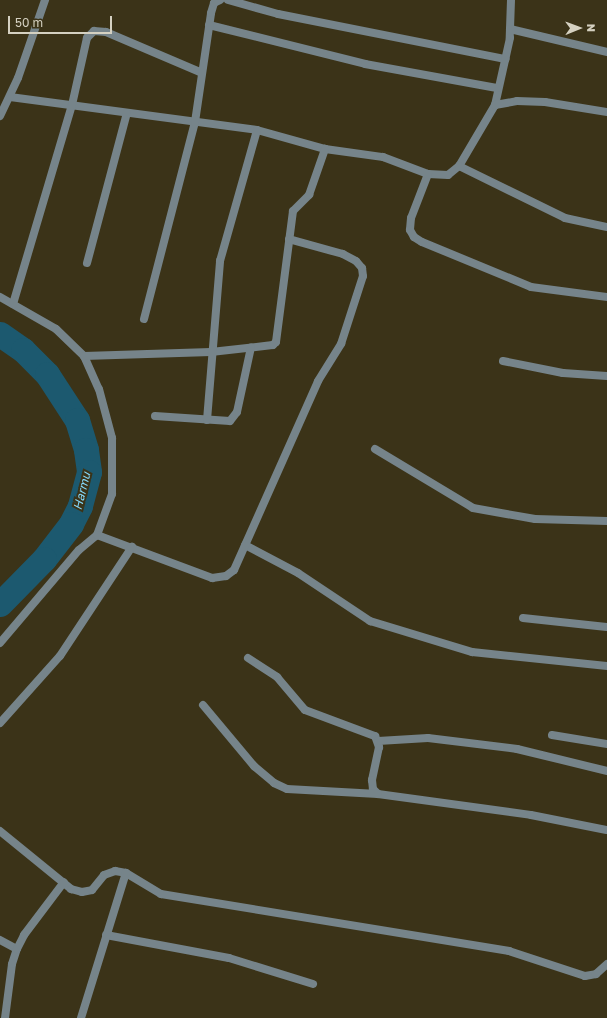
<!DOCTYPE html>
<style>
body{margin:0}
#map{position:relative;width:607px;height:1018px;overflow:hidden;background:#3b3318;font-family:"Golos Text",sans-serif}
div>[style]{position:absolute}
.river>*{height:25px;margin:-12.5px;padding:0 12.5px;transform-origin:12.5px;border-radius:12.5px;background:#1c596f}
.minor>*{height:8px;margin:-4px;padding:0 4px;transform-origin:4px;border-radius:4px;background:#76848a}
span{translate:-50% -50%;white-space:nowrap;text-align:center;line-height:1.15;-webkit-text-stroke:4px #3b3318;paint-order:stroke}
.water-label{font-size:12px;color:#86dafc;font-style:italic}
.north{position:absolute;left:559px;top:8px;width:40px;height:40px;-webkit-text-stroke:3px #3b3318;paint-order:stroke;rotate:89deg;font-size:11px;font-weight:700;line-height:16px;text-align:center;color:#d5d1c1}
.north::after{content:'';display:block;margin:auto;width:14px;height:18px;background:#d5d1c1;clip-path:polygon(50% 0,100% 100%,50% 72%,0 100%)}
.scale{position:absolute;left:8px;top:16px;width:104px;height:18px;box-sizing:border-box;border:2px solid #d5d1c1;border-top:0;padding-left:5px;font-size:12px;line-height:14px;white-space:nowrap;color:#d5d1c1;-webkit-text-stroke:3px #3b3318;paint-order:stroke}
</style>
<div id="map">
<div class="river">
<i style="left:0;top:334px;width:28px;rotate:35deg"></i>
<i style="left:23px;top:350px;width:34px;rotate:45deg"></i>
<i style="left:47px;top:374px;width:55px;rotate:56.9deg"></i>
<i style="left:77px;top:420px;width:31px;rotate:73deg"></i>
<i style="left:86px;top:450px;width:22px;rotate:82deg"></i>
<i style="left:89px;top:472px;width:35px;rotate:105deg"></i>
<i style="left:80px;top:506px;width:20px;rotate:117deg"></i>
<i style="left:71px;top:524px;width:44px;rotate:127.6deg"></i>
<i style="left:44px;top:559px;width:63px;rotate:134.4deg"></i>
</div>
<div class="minor">
<i style="left:228px;top:0;width:52px;rotate:15.6deg"></i>
<i style="left:278px;top:14px;width:232px;rotate:11.2deg"></i>
<i style="left:511px;top:0;width:38px;rotate:92deg"></i>
<i style="left:510px;top:38px;width:69px;rotate:102.6deg"></i>
<i style="left:495px;top:105px;width:71px;rotate:120.5deg"></i>
<i style="left:459px;top:166px;width:14px;rotate:141deg"></i>
<i style="left:448px;top:175px;width:20px;rotate:-177deg"></i>
<i style="left:428px;top:174px;width:47px;rotate:111.1deg"></i>
<i style="left:411px;top:218px;width:12px;rotate:95deg"></i>
<i style="left:410px;top:230px;width:8px;rotate:60deg"></i>
<i style="left:414px;top:237px;width:9px;rotate:32deg"></i>
<i style="left:422px;top:242px;width:118px;rotate:22.4deg"></i>
<i style="left:531px;top:287px;width:77px;rotate:7.5deg"></i>
<i style="left:209px;top:25px;width:161px;rotate:14deg"></i>
<i style="left:365px;top:64px;width:134px;rotate:10.3deg"></i>
<i style="left:510px;top:29px;width:100px;rotate:13.3deg"></i>
<i style="left:10px;top:97px;width:249px;rotate:7.6deg"></i>
<i style="left:257px;top:130px;width:71px;rotate:15.6deg"></i>
<i style="left:325px;top:149px;width:59px;rotate:7.9deg"></i>
<i style="left:383px;top:157px;width:48px;rotate:20.7deg"></i>
<i style="left:495px;top:105px;width:22px;rotate:-10deg"></i>
<i style="left:517px;top:101px;width:28px;rotate:2deg"></i>
<i style="left:545px;top:102px;width:63px;rotate:9.2deg"></i>
<i style="left:0;top:116px;width:42px;rotate:-64.7deg"></i>
<i style="left:18px;top:78px;width:83px;rotate:-70.9deg"></i>
<i style="left:459px;top:166px;width:118px;rotate:26.1deg"></i>
<i style="left:565px;top:218px;width:43px;rotate:12.1deg"></i>
<i style="left:87px;top:263px;width:155px;rotate:-75.1deg"></i>
<i style="left:0;top:297px;width:64px;rotate:29.7deg"></i>
<i style="left:56px;top:329px;width:39px;rotate:44deg"></i>
<i style="left:84px;top:356px;width:36px;rotate:66deg"></i>
<i style="left:99px;top:389px;width:51px;rotate:75.1deg"></i>
<i style="left:112px;top:438px;width:56px;rotate:90deg"></i>
<i style="left:112px;top:494px;width:44px;rotate:110.1deg"></i>
<i style="left:13px;top:304px;width:208px;rotate:-73.5deg"></i>
<i style="left:72px;top:105px;width:69px;rotate:-77.4deg"></i>
<i style="left:87px;top:38px;width:10px;rotate:-45deg"></i>
<i style="left:94px;top:31px;width:12px;rotate:5deg"></i>
<i style="left:106px;top:32px;width:104px;rotate:23.1deg"></i>
<i style="left:144px;top:319px;width:203px;rotate:-75.5deg"></i>
<i style="left:195px;top:122px;width:110px;rotate:-81.6deg"></i>
<i style="left:211px;top:13px;width:10px;rotate:-73deg"></i>
<i style="left:214px;top:3px;width:7px;rotate:-27deg"></i>
<i style="left:84px;top:356px;width:127px;rotate:-1.8deg"></i>
<i style="left:211px;top:352px;width:62px;rotate:-6.4deg"></i>
<i style="left:273px;top:345px;width:4px;rotate:-45deg"></i>
<i style="left:276px;top:342px;width:132px;rotate:-82.6deg"></i>
<i style="left:293px;top:211px;width:23px;rotate:-45deg"></i>
<i style="left:309px;top:195px;width:49px;rotate:-70.8deg"></i>
<i style="left:503px;top:361px;width:61px;rotate:11.3deg"></i>
<i style="left:563px;top:373px;width:44px;rotate:3.9deg"></i>
<i style="left:155px;top:416px;width:75px;rotate:3.8deg"></i>
<i style="left:230px;top:421px;width:11px;rotate:-52deg"></i>
<i style="left:237px;top:412px;width:66px;rotate:-77.8deg"></i>
<i style="left:207px;top:420px;width:160px;rotate:-85.3deg"></i>
<i style="left:220px;top:261px;width:136px;rotate:-74.2deg"></i>
<i style="left:375px;top:449px;width:114px;rotate:31deg"></i>
<i style="left:473px;top:508px;width:63px;rotate:10.1deg"></i>
<i style="left:535px;top:519px;width:72px;rotate:1.6deg"></i>
<i style="left:245px;top:545px;width:60px;rotate:27.8deg"></i>
<i style="left:298px;top:573px;width:87px;rotate:33.7deg"></i>
<i style="left:370px;top:621px;width:107px;rotate:16.9deg"></i>
<i style="left:472px;top:652px;width:136px;rotate:5.9deg"></i>
<i style="left:523px;top:618px;width:84px;rotate:6.1deg"></i>
<i style="left:0;top:643px;width:122px;rotate:-49.7deg"></i>
<i style="left:79px;top:550px;width:23px;rotate:-40deg"></i>
<i style="left:97px;top:535px;width:123px;rotate:20.5deg"></i>
<i style="left:212px;top:578px;width:14px;rotate:-8deg"></i>
<i style="left:226px;top:576px;width:10px;rotate:-37deg"></i>
<i style="left:234px;top:570px;width:207px;rotate:-66deg"></i>
<i style="left:318px;top:381px;width:44px;rotate:-58.1deg"></i>
<i style="left:341px;top:344px;width:71px;rotate:-72.1deg"></i>
<i style="left:363px;top:276px;width:8px;rotate:-97deg"></i>
<i style="left:362px;top:268px;width:9px;rotate:-131deg"></i>
<i style="left:356px;top:261px;width:15px;rotate:-152deg"></i>
<i style="left:343px;top:254px;width:56px;rotate:-164.5deg"></i>
<i style="left:248px;top:658px;width:35px;rotate:33deg"></i>
<i style="left:277px;top:677px;width:43px;rotate:49.7deg"></i>
<i style="left:305px;top:710px;width:75px;rotate:20.4deg"></i>
<i style="left:375px;top:736px;width:12px;rotate:70deg"></i>
<i style="left:379px;top:747px;width:34px;rotate:102deg"></i>
<i style="left:372px;top:780px;width:9px;rotate:84deg"></i>
<i style="left:373px;top:789px;width:7px;rotate:45deg"></i>
<i style="left:378px;top:794px;width:154px;rotate:7.8deg"></i>
<i style="left:531px;top:815px;width:77px;rotate:11.2deg"></i>
<i style="left:203px;top:705px;width:80px;rotate:50.1deg"></i>
<i style="left:254px;top:766px;width:26px;rotate:40deg"></i>
<i style="left:274px;top:783px;width:14px;rotate:25deg"></i>
<i style="left:287px;top:789px;width:91px;rotate:3.1deg"></i>
<i style="left:0;top:723px;width:90px;rotate:-48.2deg"></i>
<i style="left:60px;top:656px;width:131px;rotate:-56.6deg"></i>
<i style="left:552px;top:735px;width:56px;rotate:9.3deg"></i>
<i style="left:378px;top:741px;width:50px;rotate:-3.4deg"></i>
<i style="left:428px;top:738px;width:90px;rotate:7deg"></i>
<i style="left:517px;top:749px;width:93px;rotate:13.7deg"></i>
<i style="left:0;top:831px;width:92px;rotate:39.2deg"></i>
<i style="left:71px;top:889px;width:11px;rotate:15deg"></i>
<i style="left:82px;top:892px;width:10px;rotate:-11deg"></i>
<i style="left:92px;top:890px;width:19px;rotate:-51deg"></i>
<i style="left:104px;top:875px;width:12px;rotate:-20deg"></i>
<i style="left:115px;top:871px;width:11px;rotate:10deg"></i>
<i style="left:126px;top:873px;width:41px;rotate:31deg"></i>
<i style="left:161px;top:894px;width:353px;rotate:9.3deg"></i>
<i style="left:509px;top:951px;width:80px;rotate:18.2deg"></i>
<i style="left:585px;top:976px;width:11px;rotate:-10deg"></i>
<i style="left:596px;top:974px;width:15px;rotate:-42deg"></i>
<i style="left:106px;top:935px;width:125px;rotate:10.6deg"></i>
<i style="left:229px;top:958px;width:88px;rotate:17.2deg"></i>
<i style="left:0;top:940px;width:19px;rotate:28deg"></i>
<i style="left:5px;top:1018px;width:54px;rotate:-82.6deg"></i>
<i style="left:12px;top:964px;width:16px;rotate:-72deg"></i>
<i style="left:17px;top:949px;width:16px;rotate:-63deg"></i>
<i style="left:24px;top:935px;width:66px;rotate:-53deg"></i>
<i style="left:81px;top:1018px;width:152px;rotate:-72.8deg"></i>
</div>
<div class="water-label">
<span style="left:82px;top:491px;rotate:-76deg">Harmu</span>
</div>
<div class="north">N</div>
<div class="scale">50 m</div>
</div>
